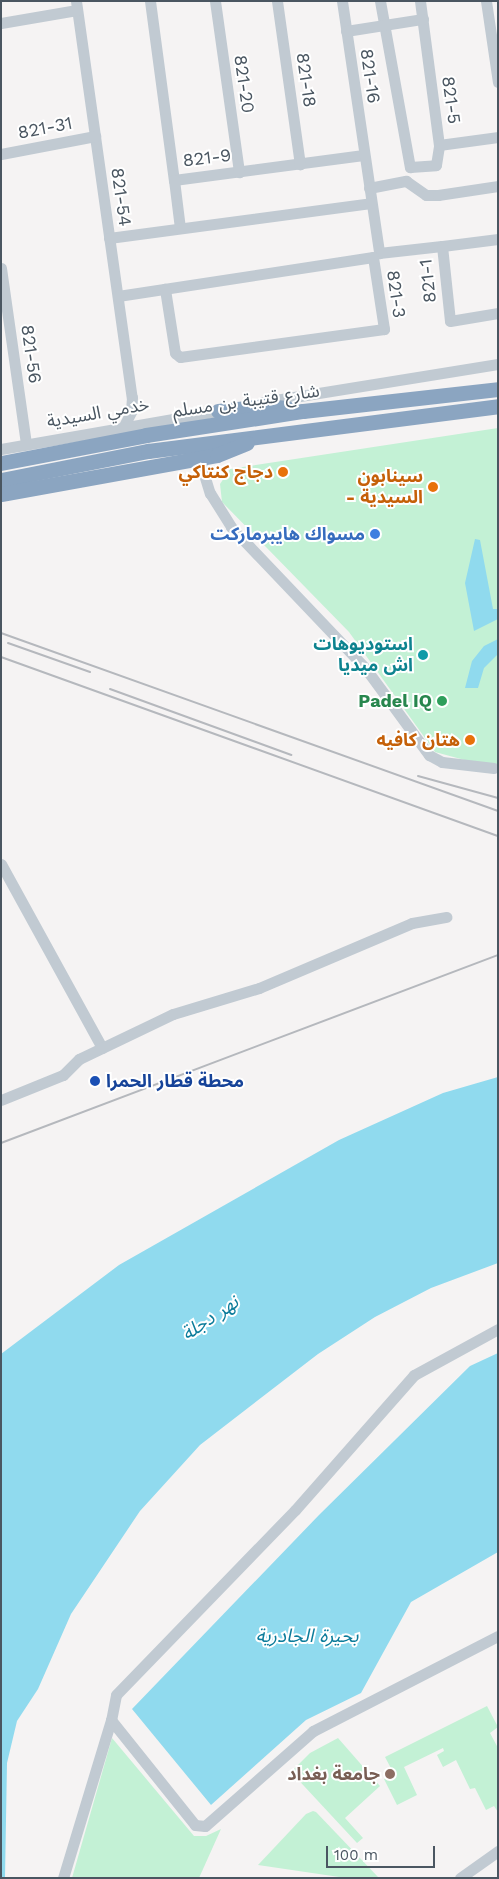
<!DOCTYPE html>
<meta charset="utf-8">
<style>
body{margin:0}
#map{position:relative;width:499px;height:1879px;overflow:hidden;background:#f5f3f3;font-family:"Work Sans","Noto Sans Arabic",sans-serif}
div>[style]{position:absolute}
.green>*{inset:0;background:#c3f1d5}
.water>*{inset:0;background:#90daee}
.minor>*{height:11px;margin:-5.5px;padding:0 5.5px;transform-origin:5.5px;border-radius:5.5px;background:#c1cad2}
.highway>*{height:15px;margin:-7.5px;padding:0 7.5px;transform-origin:7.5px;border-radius:7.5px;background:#8ba5c1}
.rail>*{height:2px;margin:-1px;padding:0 1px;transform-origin:1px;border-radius:1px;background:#b5b8bd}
.dots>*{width:14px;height:14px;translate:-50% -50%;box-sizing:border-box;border:2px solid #fff;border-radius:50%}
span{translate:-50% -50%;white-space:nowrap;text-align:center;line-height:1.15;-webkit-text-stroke:4px #fff;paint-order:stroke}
.street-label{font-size:18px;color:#4a5661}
.food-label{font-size:18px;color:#c56008;font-weight:700}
.right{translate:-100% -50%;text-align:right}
.shop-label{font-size:18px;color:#366cbe;font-weight:700}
.culture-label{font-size:18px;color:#0d838f;font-weight:700}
.leisure-label{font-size:18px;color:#27864d;font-weight:700}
.transit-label{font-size:18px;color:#164399;font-weight:700}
.left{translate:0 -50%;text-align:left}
.education-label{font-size:18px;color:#785e54;font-weight:700}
.water-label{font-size:19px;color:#0c7c9b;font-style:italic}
.frame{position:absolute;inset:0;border:2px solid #4a5661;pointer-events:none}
.scale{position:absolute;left:326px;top:1846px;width:109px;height:22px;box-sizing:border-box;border:2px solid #4a5661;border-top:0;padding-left:6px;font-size:15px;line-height:18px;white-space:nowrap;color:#4a5661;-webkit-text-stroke:4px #fff;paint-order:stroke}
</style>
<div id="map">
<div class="green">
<i style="clip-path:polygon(498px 428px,498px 769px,435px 752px,349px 632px,222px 502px,220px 484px,230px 469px)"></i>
<i style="clip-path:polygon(487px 1706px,498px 1727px,490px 1733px,498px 1748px,498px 1812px,494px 1806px,486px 1810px,475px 1788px,470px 1789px,456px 1760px,443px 1767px,437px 1755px,444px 1751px,443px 1748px,404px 1767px,417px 1795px,397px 1805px,384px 1779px,394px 1774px,385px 1757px)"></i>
<i style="clip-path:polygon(112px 1738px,194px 1836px,206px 1836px,221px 1829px,199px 1878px,72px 1878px)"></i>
<i style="clip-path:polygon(338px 1738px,380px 1786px,345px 1818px,363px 1838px,357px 1843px,291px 1772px,310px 1753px)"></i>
<i style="clip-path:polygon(313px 1811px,316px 1812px,379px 1878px,346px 1878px,258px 1865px,306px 1814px)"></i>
</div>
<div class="water">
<i style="clip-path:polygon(475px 539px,480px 540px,493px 609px,498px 609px,498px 619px,474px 631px,465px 583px)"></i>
<i style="clip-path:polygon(498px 639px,498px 654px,484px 668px,478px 688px,465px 688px,472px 661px,484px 646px)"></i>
<i style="clip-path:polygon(498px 1077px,498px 1263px,431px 1288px,375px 1317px,318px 1354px,200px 1445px,140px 1511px,71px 1614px,38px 1689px,17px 1721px,7px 1763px,5px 1878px,1px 1878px,1px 1354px,119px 1265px,339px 1140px,443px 1093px)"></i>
<i style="clip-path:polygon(498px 1353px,498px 1552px,411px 1602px,361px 1693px,306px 1720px,211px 1805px,132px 1709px,319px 1515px,470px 1366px)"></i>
</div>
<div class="minor">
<i style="left:76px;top:1px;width:400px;rotate:82deg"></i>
<i style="left:132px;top:397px;width:15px;rotate:94deg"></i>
<i style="left:131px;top:412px;width:16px;rotate:117deg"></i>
<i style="left:150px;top:1px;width:181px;rotate:82.4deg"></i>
<i style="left:174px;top:180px;width:191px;rotate:-7.5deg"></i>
<i style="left:215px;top:1px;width:173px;rotate:82deg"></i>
<i style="left:277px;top:1px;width:165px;rotate:82deg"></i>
<i style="left:342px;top:1px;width:255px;rotate:81.6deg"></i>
<i style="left:379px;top:253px;width:63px;rotate:-6.3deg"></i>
<i style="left:380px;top:1px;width:169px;rotate:79.8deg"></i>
<i style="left:410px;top:167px;width:26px;rotate:-4deg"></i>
<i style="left:436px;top:165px;width:20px;rotate:-81deg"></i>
<i style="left:420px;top:1px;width:145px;rotate:82.5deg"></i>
<i style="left:439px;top:145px;width:60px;rotate:-7.7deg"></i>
<i style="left:486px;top:1px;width:82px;rotate:81.6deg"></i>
<i style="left:1px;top:23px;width:77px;rotate:-9.7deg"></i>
<i style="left:346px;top:31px;width:78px;rotate:-8.9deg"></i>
<i style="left:1px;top:154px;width:96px;rotate:-10.8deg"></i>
<i style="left:174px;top:180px;width:48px;rotate:82.9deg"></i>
<i style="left:369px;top:188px;width:38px;rotate:-11deg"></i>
<i style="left:406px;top:181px;width:24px;rotate:35deg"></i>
<i style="left:426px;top:195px;width:12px"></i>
<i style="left:438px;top:195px;width:61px;rotate:-8.5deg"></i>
<i style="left:109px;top:238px;width:264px;rotate:-7.6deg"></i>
<i style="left:498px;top:239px;width:56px;rotate:172.9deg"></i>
<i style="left:442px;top:246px;width:75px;rotate:83.9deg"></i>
<i style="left:450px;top:321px;width:49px;rotate:-9.5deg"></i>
<i style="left:1px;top:268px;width:178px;rotate:81.9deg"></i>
<i style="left:118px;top:296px;width:258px;rotate:-8.7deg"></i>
<i style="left:373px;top:257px;width:73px;rotate:81.3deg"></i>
<i style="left:384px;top:329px;width:206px;rotate:172.2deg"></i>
<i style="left:180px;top:357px;width:6px;rotate:-141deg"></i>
<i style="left:175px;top:353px;width:65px;rotate:-98.9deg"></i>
<i style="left:263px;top:402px;width:238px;rotate:-9.2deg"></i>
<i style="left:1px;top:449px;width:227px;rotate:-9.9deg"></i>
<i style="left:199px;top:458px;width:37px;rotate:73deg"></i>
<i style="left:210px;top:493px;width:40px;rotate:58deg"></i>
<i style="left:231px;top:527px;width:196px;rotate:46.4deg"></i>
<i style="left:366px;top:669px;width:107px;rotate:53.8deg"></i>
<i style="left:429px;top:755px;width:15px;rotate:28deg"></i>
<i style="left:442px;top:762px;width:52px;rotate:6.6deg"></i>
<i style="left:1px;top:864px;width:210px;rotate:61.2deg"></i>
<i style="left:1px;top:1100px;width:67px;rotate:-22deg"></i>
<i style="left:63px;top:1075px;width:23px;rotate:-45deg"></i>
<i style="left:79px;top:1059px;width:104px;rotate:-25.6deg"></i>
<i style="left:173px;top:1014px;width:90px;rotate:-16.8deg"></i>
<i style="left:259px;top:988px;width:166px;rotate:-23deg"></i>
<i style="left:412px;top:923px;width:35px;rotate:-10deg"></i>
<i style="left:498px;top:1329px;width:96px;rotate:151.3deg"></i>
<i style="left:414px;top:1375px;width:180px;rotate:131.4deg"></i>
<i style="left:295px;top:1510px;width:257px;rotate:134.1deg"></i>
<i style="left:116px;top:1695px;width:25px;rotate:101deg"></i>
<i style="left:111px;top:1720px;width:134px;rotate:51.3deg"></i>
<i style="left:195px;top:1825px;width:10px;rotate:6deg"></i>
<i style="left:205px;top:1826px;width:144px;rotate:-41.3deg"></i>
<i style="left:313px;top:1731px;width:208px;rotate:-27.2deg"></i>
<i style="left:63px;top:1878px;width:165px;rotate:-73.1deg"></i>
<i style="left:460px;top:1878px;width:47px;rotate:-35.4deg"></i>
</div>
<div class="highway">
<i style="left:218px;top:411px;width:47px;rotate:-6.1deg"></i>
<i style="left:265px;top:406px;width:22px;rotate:5deg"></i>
<i style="left:1px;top:463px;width:148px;rotate:-10.9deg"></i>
<i style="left:146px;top:435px;width:159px;rotate:-8.7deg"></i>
<i style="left:303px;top:411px;width:196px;rotate:-6.4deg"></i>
<i style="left:1px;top:480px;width:150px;rotate:-11.2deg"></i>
<i style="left:148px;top:451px;width:353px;rotate:-7.3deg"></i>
<i style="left:1px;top:494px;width:219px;rotate:-10.2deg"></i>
<i style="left:217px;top:455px;width:32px;rotate:-22deg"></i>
</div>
<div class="rail">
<i style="left:1px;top:633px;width:528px;rotate:19.7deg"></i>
<i style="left:8px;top:643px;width:87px;rotate:19.5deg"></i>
<i style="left:1px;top:657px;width:528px;rotate:19.81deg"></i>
<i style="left:110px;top:689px;width:193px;rotate:20deg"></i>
<i style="left:418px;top:776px;width:83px;rotate:15.4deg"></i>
<i style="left:1px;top:1143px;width:531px;rotate:-20.72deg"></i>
</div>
<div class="dots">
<i style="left:283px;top:472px;background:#e8710a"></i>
<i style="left:433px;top:487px;background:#e8710a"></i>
<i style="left:375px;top:534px;background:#3f7fe0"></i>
<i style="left:423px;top:655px;background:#0f9aa8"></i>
<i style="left:442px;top:701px;background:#2e9e5b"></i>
<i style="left:470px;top:740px;background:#e8710a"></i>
<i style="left:95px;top:1081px;background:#1a4fb4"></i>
<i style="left:390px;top:1774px;background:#8d6e63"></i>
</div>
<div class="street-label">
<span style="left:370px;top:76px;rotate:82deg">821-16</span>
<span style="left:306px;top:80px;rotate:82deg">821-18</span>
<span style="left:244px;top:84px;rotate:82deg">821-20</span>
<span style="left:451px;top:100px;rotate:82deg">821-5</span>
<span style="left:45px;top:128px;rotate:-11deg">821-31</span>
<span style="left:207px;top:158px;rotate:-7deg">821-9</span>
<span style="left:121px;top:197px;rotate:82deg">821-54</span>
<span style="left:428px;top:281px;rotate:-96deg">821-1</span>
<span style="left:396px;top:294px;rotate:82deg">821-3</span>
<span style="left:31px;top:354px;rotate:82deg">821-56</span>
<span style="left:246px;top:401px;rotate:-8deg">شارع قتيبة بن مسلم</span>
<span style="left:98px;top:413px;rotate:-10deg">خدمي السيدية</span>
</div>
<div class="food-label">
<span class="right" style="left:273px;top:472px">دجاج كنتاكي</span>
<span class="right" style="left:423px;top:487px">سينابون<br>- السيدية</span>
<span class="right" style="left:460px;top:740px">هتان كافيه</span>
</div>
<div class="shop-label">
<span class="right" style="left:365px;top:534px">مسواك هايبرماركت</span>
</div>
<div class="culture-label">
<span class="right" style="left:413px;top:655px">استوديوهات<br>اش ميديا</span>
</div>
<div class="leisure-label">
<span class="right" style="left:432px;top:701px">Padel IQ</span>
</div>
<div class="transit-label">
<span class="left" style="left:106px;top:1081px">محطة قطار الحمرا</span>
</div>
<div class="education-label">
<span class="right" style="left:380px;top:1774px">جامعة بغداد</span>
</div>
<div class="water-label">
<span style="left:210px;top:1318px;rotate:-34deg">نهر دجلة</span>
<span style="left:307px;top:1636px">بحيرة الجادرية</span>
</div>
<div class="frame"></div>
<div class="scale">100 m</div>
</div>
